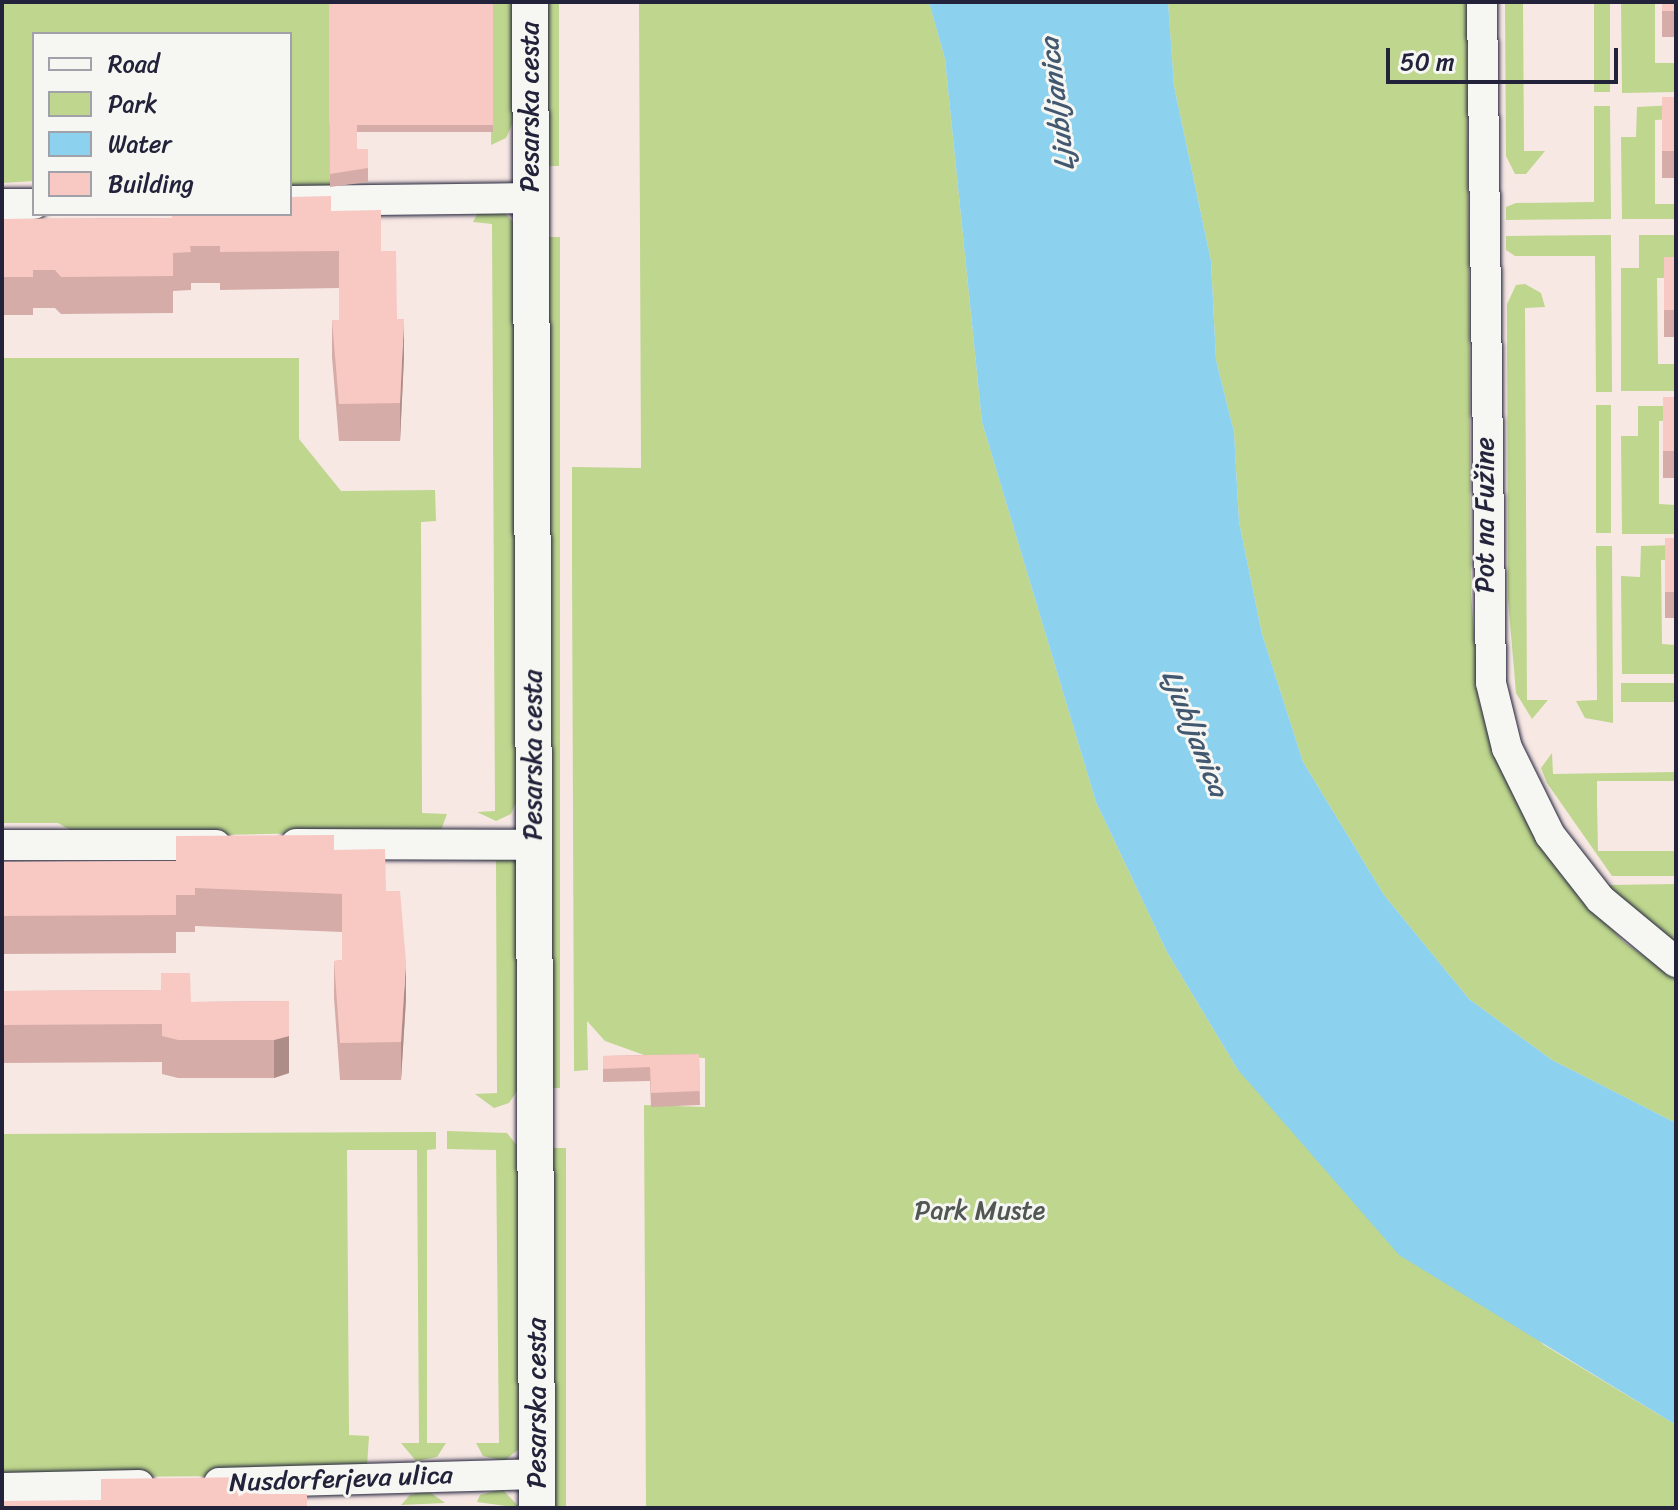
<!DOCTYPE html>
<meta charset="utf-8">
<style>
body{margin:0}
#map{position:relative;width:1678px;height:1510px;overflow:hidden;background:#f7e8e4;font-family:Sriracha,sans-serif}
div>[style]{position:absolute}
.green>*{inset:0;background:#bed68d;transform-origin:0 0}
.water>*{inset:0;background:#8cd1ed}
.roads{filter:drop-shadow(0 0 2px #22223b) drop-shadow(0 0 2px #22223b)}
.minor>*{height:30px;margin:-15px;padding:0 15px;transform-origin:15px;border-radius:15px;background:#f6f6f2}
.tertiary>*{height:36px;margin:-18px;padding:0 18px;transform-origin:18px;border-radius:18px;background:#f6f6f2}
.wall>*{inset:0;background:#d5aca8;transform-origin:0 0}
.shaded-wall>*{inset:0;background:#ae8c88}
.building>*{inset:0;background:#f8c8c3;transform-origin:0 0}
span{translate:-50% -50%;white-space:nowrap;text-align:center;line-height:1.15;-webkit-text-stroke:6px #f6f6f2;paint-order:stroke}
.street-label{font-size:26px;color:#22223b}
.park-label{font-size:26px;color:#515854}
.water-label{font-size:28px;color:#425770;font-style:italic}
.frame{position:absolute;inset:0;border:4px solid #22223b;pointer-events:none}
.legend{position:absolute;left:32px;top:32px;width:260px;height:184px;box-sizing:border-box;background:#f6f6f2;border:2px solid #a1a1a9;margin:0;padding:10px 14px;list-style:none;font-size:24px;color:#22223b}
.legend li{display:flex;align-items:center;gap:16px;height:40px}
.legend b{width:40px;border:2px solid #a1a1a9}
.scale{position:absolute;left:1386px;top:48px;width:232px;height:36px;box-sizing:border-box;border:4px solid #22223b;border-top:0;padding-left:10px;font-size:24px;line-height:28px;white-space:nowrap;color:#22223b;-webkit-text-stroke:6px #f6f6f2;paint-order:stroke}
</style>
<div id="map">
<div class="green">
<i style="clip-path:polygon(2px 2px,329px 2px,330px 187px,290px 195px,290px 34px,34px 34px,34px 181px,2px 183px)"></i>
<i style="clip-path:polygon(493px 2px,513px 2px,514px 120px,506px 138px,491px 145px)"></i>
<i style="left:546px;top:2px;width:13px;height:164px"></i>
<i style="clip-path:polygon(639px 2px,929px 2px,945px 59px,982px 422px,1096px 802px,1167px 952px,1238px 1070px,1544px 1345px,1676px 1425px,1676px 1508px,646px 1508px,644px 1105px,705px 1107px,705px 1058px,644px 1055px,605px 1041px,587px 1021px,588px 1070px,574px 1071px,572px 561px,572px 467px,641px 468px)"></i>
<i style="clip-path:polygon(1168px 2px,1467px 2px,1471px 593px,1479px 702px,1522px 812px,1562px 876px,1624px 942px,1676px 978px,1676px 1123px,1552px 1060px,1469px 999px,1384px 895px,1303px 762px,1262px 634px,1239px 522px,1234px 432px,1216px 360px,1211px 261px,1174px 86px)"></i>
<i style="clip-path:polygon(1505px 2px,1523px 2px,1524px 151px,1545px 151px,1526px 174px,1515px 174px,1506px 156px)"></i>
<i style="left:1594px;top:2px;width:16px;height:90px"></i>
<i style="clip-path:polygon(1621px 2px,1655px 2px,1655px 63px,1676px 63px,1676px 92px,1622px 93px)"></i>
<i style="clip-path:polygon(1676px 105px,1676px 119px,1655px 120px,1655px 204px,1676px 204px,1676px 219px,1622px 219px,1621px 137px,1636px 137px,1637px 107px)"></i>
<i style="clip-path:polygon(1594px 106px,1610px 106px,1611px 219px,1506px 220px,1506px 207px,1516px 203px,1594px 202px)"></i>
<i style="clip-path:polygon(478px 212px,505px 213px,514px 223px,517px 800px,511px 814px,496px 821px,477px 812px,495px 811px,492px 224px,473px 222px)"></i>
<i style="clip-path:polygon(1611px 235px,1612px 392px,1596px 392px,1595px 256px,1515px 256px,1506px 250px,1506px 236px)"></i>
<i style="clip-path:polygon(1639px 235px,1676px 235px,1676px 278px,1657px 278px,1658px 364px,1676px 364px,1676px 391px,1621px 391px,1621px 268px,1639px 268px)"></i>
<i style="left:547px;top:237px;width:13px;height:851px"></i>
<i style="clip-path:polygon(1525px 284px,1541px 293px,1545px 307px,1525px 308px,1527px 700px,1548px 700px,1532px 719px,1516px 693px,1508px 599px,1507px 304px,1516px 285px)"></i>
<i style="clip-path:polygon(2px 358px,299px 358px,299px 439px,341px 491px,435px 490px,436px 521px,421px 522px,422px 813px,447px 814px,441px 830px,84px 838px,58px 823px,2px 823px)"></i>
<i style="left:1596px;top:405px;width:15px;height:128px"></i>
<i style="clip-path:polygon(1638px 406px,1676px 406px,1676px 420px,1659px 421px,1659px 504px,1676px 505px,1676px 534px,1622px 534px,1621px 436px,1638px 436px)"></i>
<i style="clip-path:polygon(1676px 545px,1676px 559px,1661px 560px,1662px 644px,1676px 645px,1676px 674px,1622px 674px,1621px 576px,1640px 577px,1641px 546px)"></i>
<i style="clip-path:polygon(1596px 546px,1612px 546px,1613px 723px,1585px 718px,1576px 701px,1597px 700px)"></i>
<i style="left:1676px;top:683px;width:19px;height:55px;rotate:90deg"></i>
<i style="clip-path:polygon(1552px 753px,1553px 774px,1676px 772px,1676px 781px,1597px 781px,1597px 802px,1598px 851px,1676px 851px,1676px 876px,1612px 876px,1547px 783px,1541px 768px)"></i>
<i style="clip-path:polygon(482px 854px,510px 854px,516px 862px,519px 1088px,509px 1103px,494px 1108px,475px 1094px,497px 1093px,496px 861px,476px 860px)"></i>
<i style="clip-path:polygon(1676px 884px,1676px 945px,1607px 885px)"></i>
<i style="clip-path:polygon(447px 1131px,507px 1133px,519px 1148px,519px 1449px,504px 1461px,483px 1456px,476px 1443px,499px 1443px,496px 1150px,447px 1149px)"></i>
<i style="clip-path:polygon(436px 1132px,436px 1149px,427px 1150px,427px 1443px,446px 1443px,437px 1457px,416px 1461px,401px 1443px,419px 1443px,417px 1150px,347px 1150px,349px 1435px,369px 1436px,367px 1467px,353px 1475px,2px 1478px,2px 1134px)"></i>
<i style="left:552px;top:1148px;width:14px;height:360px"></i>
<i style="clip-path:polygon(502px 1489px,520px 1508px,477px 1502px,480px 1495px)"></i>
<i style="clip-path:polygon(427px 1490px,445px 1503px,401px 1505px,410px 1495px)"></i>
</div>
<div class="water">
<i style="clip-path:polygon(929px 2px,1168px 2px,1174px 86px,1211px 261px,1216px 360px,1234px 432px,1239px 522px,1262px 634px,1303px 762px,1384px 895px,1469px 999px,1552px 1060px,1676px 1123px,1676px 1425px,1399px 1255px,1238px 1070px,1167px 952px,1096px 802px,982px 422px,945px 59px)"></i>
</div>
<div class="roads">
<div class="minor">
<i style="left:1482px;top:2px;width:681px;rotate:89.24deg"></i>
<i style="left:1491px;top:683px;width:67px;rotate:76.2deg"></i>
<i style="left:1507px;top:748px;width:97px;rotate:63.7deg"></i>
<i style="left:1550px;top:835px;width:81px;rotate:52deg"></i>
<i style="left:1600px;top:899px;width:99px;rotate:39.7deg"></i>
<i style="left:290px;top:201px;width:240px;rotate:-0.7deg"></i>
<i style="left:2px;top:204px;width:32px"></i>
<i style="left:296px;top:844px;width:238px;rotate:0.2deg"></i>
<i style="left:2px;top:845px;width:214px"></i>
<i style="left:219px;top:1483px;width:318px;rotate:-1.6deg"></i>
<i style="left:2px;top:1488px;width:137px;rotate:-1.3deg"></i>
</div>
<div class="tertiary">
<i style="left:530px;top:2px;width:1506px;rotate:89.73deg"></i>
</div>
</div>
<div class="wall">
<i style="clip-path:polygon(329px 2px,493px 2px,493px 132px,357px 132px,357px 149px,368px 149px,368px 182px,330px 187px)"></i>
<i style="left:1662px;top:2px;width:14px;height:35px"></i>
<i style="left:1676px;top:97px;width:81px;height:14px;rotate:90deg"></i>
<i style="clip-path:polygon(331px 211px,381px 251px,397px 319px,404px 357px,400px 441px,339px 441px,332px 357px,332px 320px,339px 320px,339px 288px,220px 290px,220px 283px,191px 283px,191px 290px,173px 291px,173px 313px,61px 314px,55px 308px,33px 308px,33px 315px,2px 315px,2px 219px,172px 218px)"></i>
<i style="left:1664px;top:257px;width:12px;height:80px"></i>
<i style="left:1663px;top:397px;width:13px;height:81px"></i>
<i style="left:1665px;top:538px;width:11px;height:80px"></i>
<i style="clip-path:polygon(334px 850px,386px 891px,406px 999px,401px 1080px,340px 1080px,334px 998px,334px 961px,342px 960px,342px 932px,195px 926px,195px 932px,176px 932px,176px 953px,2px 954px,2px 862px,176px 861px)"></i>
<i style="clip-path:polygon(161px 990px,191px 1002px,289px 1001px,289px 1073px,274px 1078px,178px 1078px,162px 1074px,162px 1062px,2px 1063px,2px 991px)"></i>
<i style="clip-path:polygon(699px 1054px,700px 1105px,651px 1107px,650px 1081px,603px 1082px,603px 1056px)"></i>
</div>
<div class="shaded-wall">
<i style="clip-path:polygon(404px 319px,404px 357px,400px 441px,400px 403px)"></i>
<i style="clip-path:polygon(406px 961px,406px 999px,401px 1080px,401px 1042px)"></i>
<i style="clip-path:polygon(289px 1036px,289px 1073px,274px 1078px,274px 1040px)"></i>
</div>
<div class="building">
<i style="clip-path:polygon(329px 2px,493px 2px,493px 125px,357px 125px,357px 122px,330px 122px,329px 125px)"></i>
<i style="left:1662px;top:2px;width:14px;height:9px"></i>
<i style="left:1676px;top:97px;width:54px;height:14px;rotate:90deg"></i>
<i style="clip-path:polygon(330px 122px,357px 122px,357px 149px,368px 149px,368px 168px,330px 174px)"></i>
<i style="clip-path:polygon(331px 196px,331px 211px,381px 210px,381px 251px,396px 251px,397px 319px,404px 319px,400px 403px,339px 404px,332px 320px,339px 320px,339px 251px,220px 252px,220px 246px,190px 246px,191px 252px,173px 253px,173px 276px,61px 277px,55px 270px,33px 270px,33px 277px,2px 277px,2px 219px,172px 218px,172px 214px,290px 214px,290px 197px)"></i>
<i style="left:1664px;top:257px;width:12px;height:53px"></i>
<i style="left:1663px;top:397px;width:13px;height:54px"></i>
<i style="left:1665px;top:538px;width:11px;height:54px"></i>
<i style="clip-path:polygon(334px 835px,334px 850px,385px 849px,386px 891px,400px 891px,406px 961px,401px 1042px,340px 1043px,334px 961px,342px 960px,342px 894px,195px 888px,195px 895px,176px 895px,176px 915px,2px 916px,2px 862px,176px 861px,176px 836px)"></i>
<i style="clip-path:polygon(161px 973px,190px 973px,191px 1002px,289px 1001px,289px 1036px,274px 1040px,178px 1040px,162px 1036px,162px 1024px,2px 1025px,2px 991px,161px 990px)"></i>
<i style="clip-path:polygon(699px 1054px,700px 1091px,651px 1093px,650px 1067px,603px 1069px,603px 1056px)"></i>
<i style="clip-path:polygon(259px 1477px,259px 1494px,307px 1494px,307px 1508px,2px 1508px,2px 1501px,101px 1500px,101px 1479px)"></i>
</div>
<div class="street-label">
<span style="left:530px;top:107px;rotate:-90deg">Pesarska cesta</span>
<span style="left:1485px;top:515px;rotate:-90deg">Pot na Fužine</span>
<span style="left:533px;top:755px;rotate:-90deg">Pesarska cesta</span>
<span style="left:537px;top:1403px;rotate:-90deg">Pesarska cesta</span>
<span style="left:341px;top:1479px;rotate:-2deg">Nusdorferjeva ulica</span>
</div>
<div class="park-label">
<span style="left:980px;top:1211px">Park Muste</span>
</div>
<div class="water-label">
<span style="left:1057px;top:104px;rotate:-97deg">Ljubljanica</span>
<span style="left:1195px;top:733px;rotate:68deg">Ljubljanica</span>
</div>
<div class="frame"></div>
<ul class="legend">
<li><b style="height:10px;background:#f6f6f2"></b>Road</li>
<li><b style="height:22px;background:#bed68d"></b>Park</li>
<li><b style="height:22px;background:#8cd1ed"></b>Water</li>
<li><b style="height:22px;background:#f8c8c3"></b>Building</li>
</ul>
<div class="scale">50 m</div>
</div>
